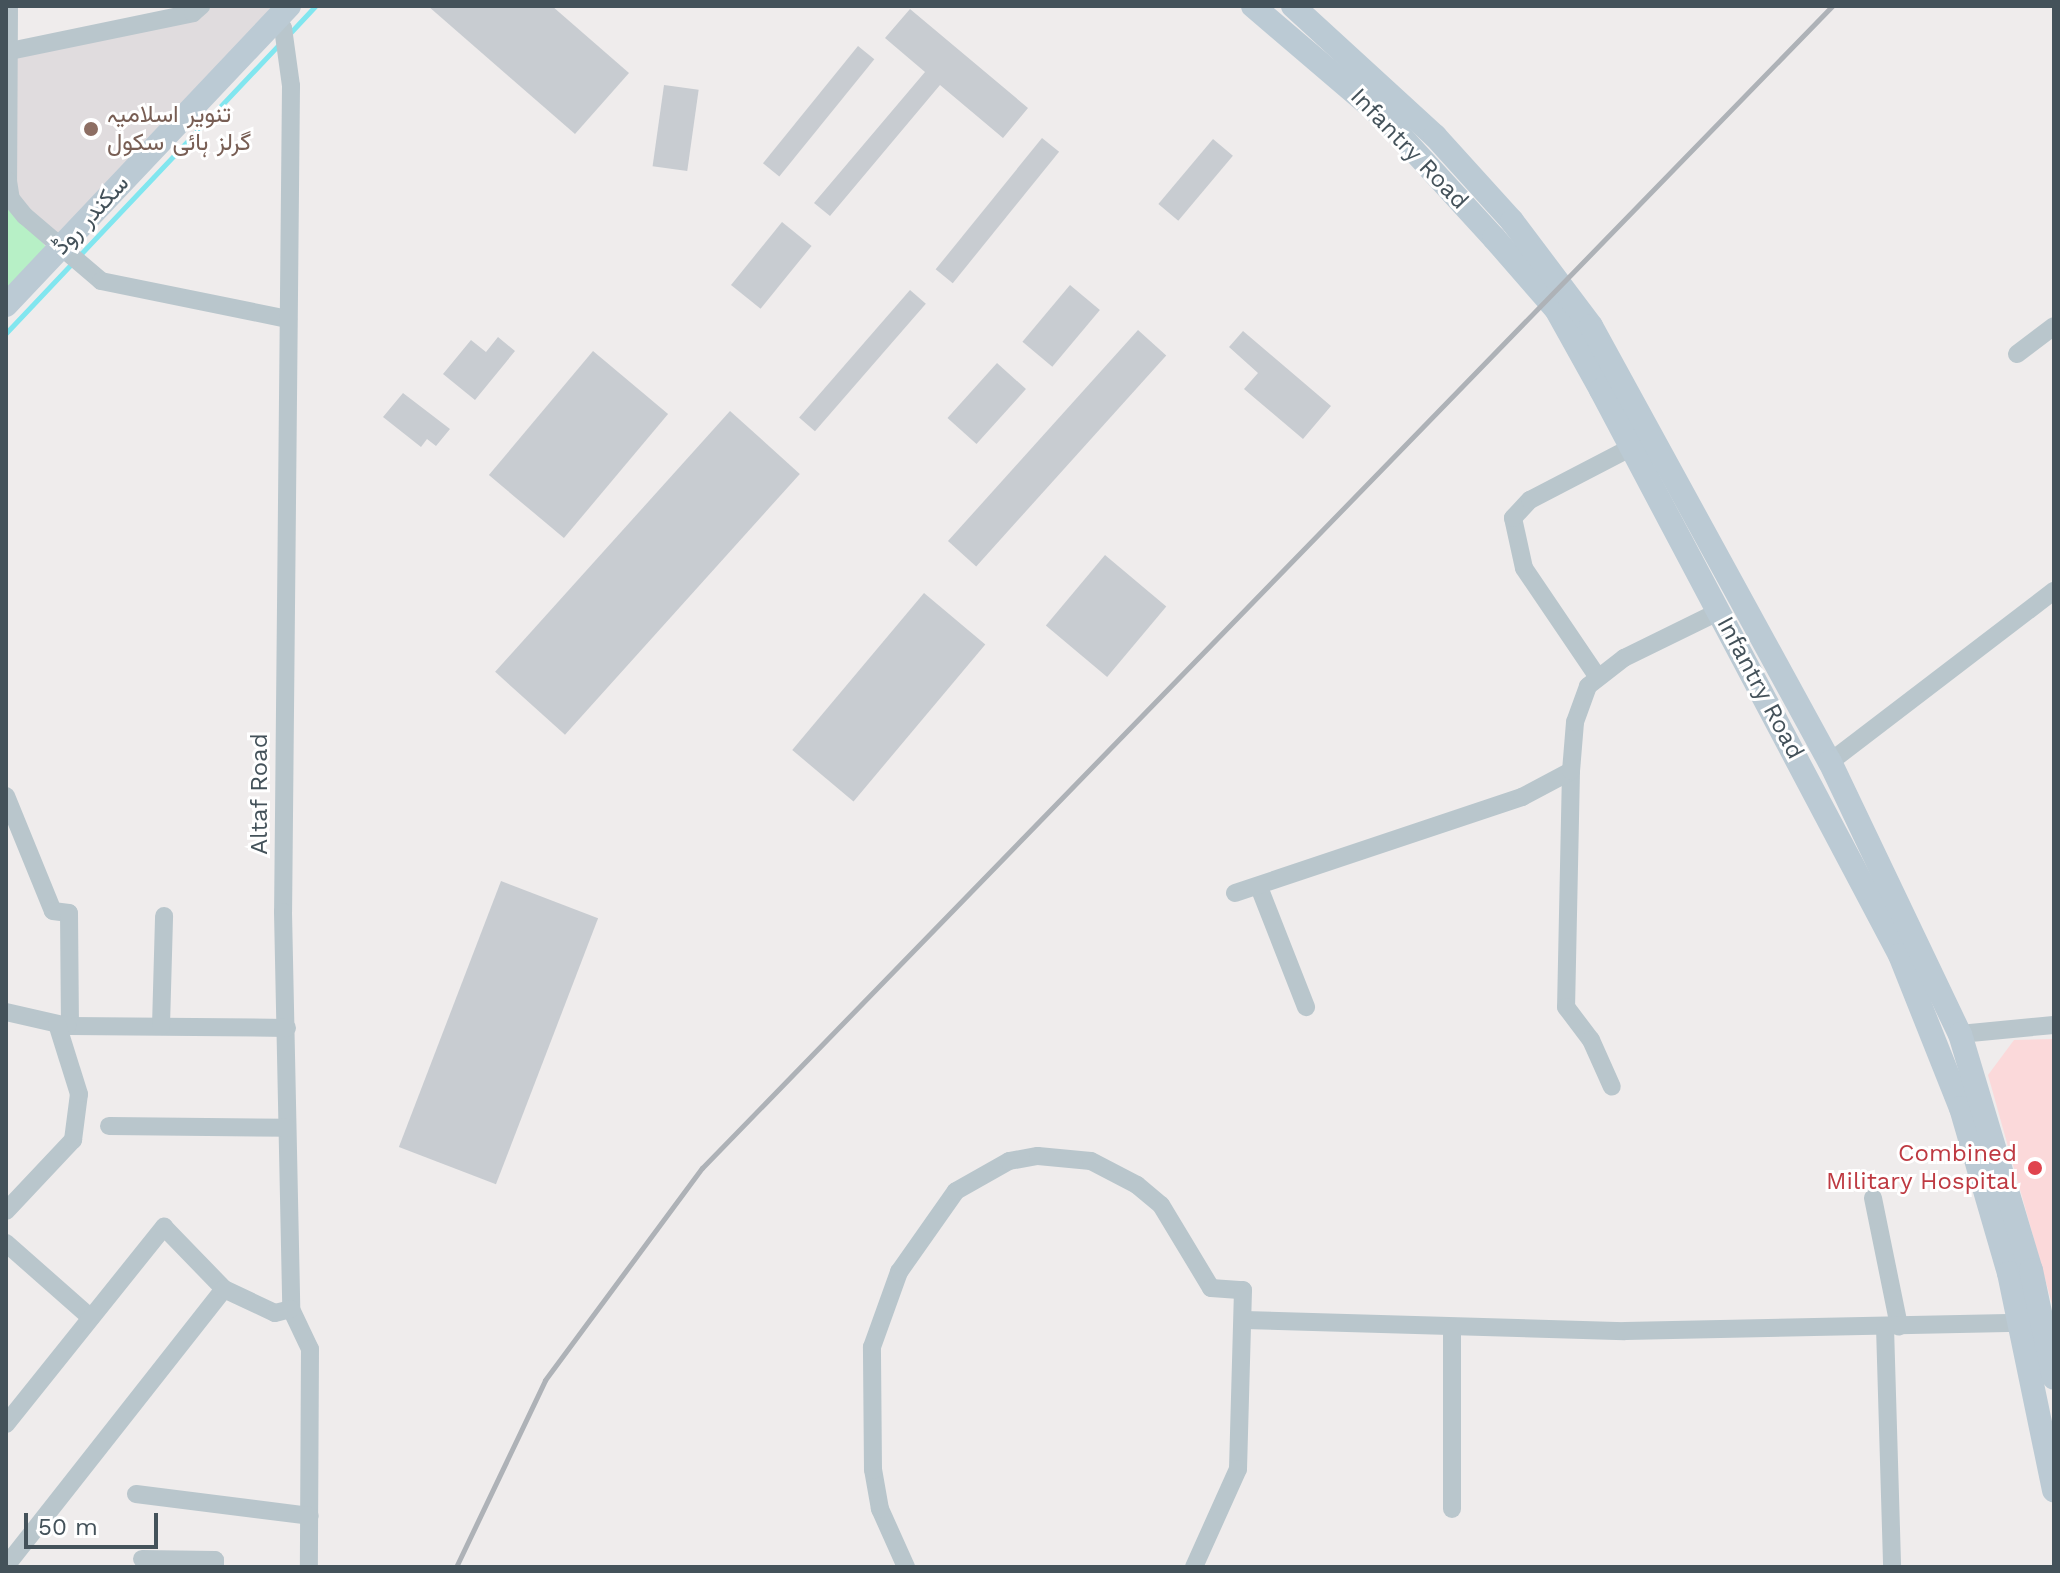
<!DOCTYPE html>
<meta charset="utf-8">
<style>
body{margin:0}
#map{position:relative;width:2060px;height:1573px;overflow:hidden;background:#efecec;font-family:"Work Sans",Vazirmatn,sans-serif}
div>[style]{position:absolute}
.education>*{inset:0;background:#e0dcde}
.medical>*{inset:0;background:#fbd9da}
.green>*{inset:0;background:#b7f0c6}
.stream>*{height:5px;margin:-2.5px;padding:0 2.5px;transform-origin:2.5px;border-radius:2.5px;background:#81e6ef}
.building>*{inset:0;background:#c8ccd1;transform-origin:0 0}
.street>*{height:18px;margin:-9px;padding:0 9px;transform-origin:9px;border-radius:9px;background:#b9c6cc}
.secondary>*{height:24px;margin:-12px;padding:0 12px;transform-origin:12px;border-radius:12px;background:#bbcad4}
.rail>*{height:5px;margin:-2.5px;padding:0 2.5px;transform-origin:2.5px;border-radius:2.5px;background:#aeb2b7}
.dots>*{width:22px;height:22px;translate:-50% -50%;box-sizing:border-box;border:4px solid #fff;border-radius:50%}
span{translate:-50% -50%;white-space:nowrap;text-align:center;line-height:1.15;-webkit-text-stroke:6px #fff;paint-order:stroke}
.education-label{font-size:24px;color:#785e54}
.left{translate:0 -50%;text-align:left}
.street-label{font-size:24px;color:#44525a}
.health-label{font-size:24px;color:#be3a42}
.right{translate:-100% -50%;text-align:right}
.frame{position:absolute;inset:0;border:8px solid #44525a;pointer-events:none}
.scale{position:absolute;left:24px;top:1513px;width:134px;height:36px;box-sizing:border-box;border:4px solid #44525a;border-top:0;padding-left:10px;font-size:24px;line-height:28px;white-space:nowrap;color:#44525a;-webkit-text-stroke:6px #fff;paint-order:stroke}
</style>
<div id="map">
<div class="education">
<i style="clip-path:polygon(207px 6px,271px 6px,278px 19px,55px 258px,7px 199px,7px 59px)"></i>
</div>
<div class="medical">
<i style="clip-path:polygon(2054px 1039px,2054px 1311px,1988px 1075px,2014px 1040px)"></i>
</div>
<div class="green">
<i style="clip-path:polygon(6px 141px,7px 199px,55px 258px,6px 310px)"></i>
</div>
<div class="stream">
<i style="left:290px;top:33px;width:37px;rotate:-47deg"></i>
<i style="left:6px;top:333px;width:399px;rotate:-46.6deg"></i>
</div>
<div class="building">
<i style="clip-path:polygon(428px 6px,552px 6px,629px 73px,575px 134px)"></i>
<i style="clip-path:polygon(910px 9px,1028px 108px,1003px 138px,940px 85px,830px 216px,814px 203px,925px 72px,885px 38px)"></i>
<i style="left:858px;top:46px;width:21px;height:151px;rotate:39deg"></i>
<i style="left:664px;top:85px;width:35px;height:82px;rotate:8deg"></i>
<i style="left:1042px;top:138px;width:22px;height:169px;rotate:39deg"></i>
<i style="left:1213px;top:139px;width:26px;height:85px;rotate:40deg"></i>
<i style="left:782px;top:222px;width:38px;height:81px;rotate:39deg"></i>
<i style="left:1070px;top:285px;width:39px;height:74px;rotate:40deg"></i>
<i style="left:910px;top:290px;width:21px;height:169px;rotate:41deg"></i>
<i style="left:1138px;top:330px;width:38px;height:284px;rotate:42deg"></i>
<i style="clip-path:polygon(1243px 331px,1331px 406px,1303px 439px,1244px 389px,1258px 373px,1229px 347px)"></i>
<i style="clip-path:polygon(498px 337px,515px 351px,475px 400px,443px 374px,471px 340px,486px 352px)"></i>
<i style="left:593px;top:351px;width:98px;height:162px;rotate:40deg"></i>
<i style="left:997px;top:363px;width:39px;height:74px;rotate:42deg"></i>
<i style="clip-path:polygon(403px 393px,450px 429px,436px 446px,427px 439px,421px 447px,383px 417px)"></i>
<i style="left:730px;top:411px;width:94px;height:351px;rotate:42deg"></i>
<i style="left:1105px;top:555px;width:80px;height:92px;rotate:40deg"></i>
<i style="left:924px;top:593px;width:80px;height:205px;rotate:40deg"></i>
<i style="left:501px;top:881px;width:104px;height:285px;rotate:21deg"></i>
</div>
<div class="street">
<i style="left:9px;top:6px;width:175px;rotate:90.3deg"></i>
<i style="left:8px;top:181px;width:18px;rotate:81deg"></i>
<i style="left:11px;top:199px;width:22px;rotate:51deg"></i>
<i style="left:25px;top:216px;width:100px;rotate:40.5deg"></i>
<i style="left:101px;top:281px;width:191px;rotate:11.5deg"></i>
<i style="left:275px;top:19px;width:12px;rotate:48deg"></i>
<i style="left:283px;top:28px;width:59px;rotate:82.1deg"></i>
<i style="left:291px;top:86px;width:826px;rotate:90.55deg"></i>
<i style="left:283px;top:912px;width:397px;rotate:88.8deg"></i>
<i style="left:291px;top:1309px;width:44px;rotate:64.6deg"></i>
<i style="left:310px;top:1349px;width:218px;rotate:90.3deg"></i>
<i style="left:10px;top:51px;width:187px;rotate:-11.7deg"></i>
<i style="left:193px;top:13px;width:11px;rotate:-41deg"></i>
<i style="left:2017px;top:354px;width:46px;rotate:-37.1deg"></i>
<i style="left:1597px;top:676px;width:130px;rotate:-124.1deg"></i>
<i style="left:1524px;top:568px;width:51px;rotate:-102.4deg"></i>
<i style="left:1513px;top:518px;width:25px;rotate:-47deg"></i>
<i style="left:1530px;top:500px;width:115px;rotate:-27.5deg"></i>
<i style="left:1830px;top:762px;width:282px;rotate:-37.4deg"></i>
<i style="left:1571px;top:771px;width:236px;rotate:91.2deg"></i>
<i style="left:1566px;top:1007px;width:41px;rotate:52.9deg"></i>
<i style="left:1591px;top:1040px;width:51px;rotate:65.9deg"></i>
<i style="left:6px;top:796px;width:124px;rotate:67.8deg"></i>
<i style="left:53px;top:911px;width:16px;rotate:7deg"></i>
<i style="left:69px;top:913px;width:113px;rotate:89.5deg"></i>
<i style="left:70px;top:1026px;width:217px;rotate:0.5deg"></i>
<i style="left:1259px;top:887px;width:129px;rotate:68.6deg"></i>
<i style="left:1235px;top:893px;width:303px;rotate:-18.5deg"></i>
<i style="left:1522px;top:797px;width:55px;rotate:-28deg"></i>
<i style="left:1571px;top:771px;width:49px;rotate:-85.3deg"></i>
<i style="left:1575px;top:722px;width:38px;rotate:-70deg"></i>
<i style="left:1588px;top:686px;width:46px;rotate:-37.9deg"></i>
<i style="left:1624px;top:658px;width:107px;rotate:-26.1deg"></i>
<i style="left:6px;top:1012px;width:63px;rotate:12.9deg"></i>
<i style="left:161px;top:1026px;width:110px;rotate:-88.4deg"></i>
<i style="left:1960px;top:1034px;width:94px;rotate:-5.5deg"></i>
<i style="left:109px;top:1126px;width:178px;rotate:0.6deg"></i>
<i style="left:1873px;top:1198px;width:131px;rotate:78.5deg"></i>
<i style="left:6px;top:1211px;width:98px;rotate:-46.7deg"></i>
<i style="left:73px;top:1140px;width:46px;rotate:-82.6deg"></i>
<i style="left:79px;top:1094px;width:73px;rotate:-107.4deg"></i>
<i style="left:6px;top:1243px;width:113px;rotate:41.4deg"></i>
<i style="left:1244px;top:1320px;width:381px;rotate:1.7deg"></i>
<i style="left:1625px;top:1331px;width:395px;rotate:-1.2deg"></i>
<i style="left:1452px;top:1327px;width:182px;rotate:90deg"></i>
<i style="left:1885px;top:1327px;width:240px;rotate:88.3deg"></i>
<i style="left:6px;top:1424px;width:253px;rotate:-51.3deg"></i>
<i style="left:164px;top:1227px;width:86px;rotate:45.9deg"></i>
<i style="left:136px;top:1494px;width:175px;rotate:7.2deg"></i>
<i style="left:142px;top:1559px;width:73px;rotate:0.8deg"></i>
<i style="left:215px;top:1560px;width:7px;rotate:90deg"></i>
<i style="left:6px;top:1566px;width:352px;rotate:-51.8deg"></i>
<i style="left:224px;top:1289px;width:56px;rotate:25.2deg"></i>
<i style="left:275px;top:1313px;width:16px;rotate:-14deg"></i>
<i style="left:906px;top:1567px;width:64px;rotate:-114.1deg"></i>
<i style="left:880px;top:1509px;width:40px;rotate:-100deg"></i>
<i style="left:873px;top:1470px;width:123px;rotate:-90.5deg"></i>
<i style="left:872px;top:1347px;width:80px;rotate:-70.2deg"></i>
<i style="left:899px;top:1272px;width:99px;rotate:-54.9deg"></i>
<i style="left:956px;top:1191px;width:61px;rotate:-29.5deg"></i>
<i style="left:1009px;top:1161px;width:29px;rotate:-10deg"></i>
<i style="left:1038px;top:1156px;width:53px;rotate:5.4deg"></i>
<i style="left:1091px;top:1161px;width:52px;rotate:27.6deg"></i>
<i style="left:1137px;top:1185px;width:31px;rotate:40deg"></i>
<i style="left:1161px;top:1205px;width:97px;rotate:58.9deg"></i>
<i style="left:1211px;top:1288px;width:32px;rotate:4deg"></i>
<i style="left:1243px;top:1290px;width:179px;rotate:91.6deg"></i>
<i style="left:1238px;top:1469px;width:107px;rotate:114.2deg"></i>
</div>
<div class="secondary">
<i style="left:1253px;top:6px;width:172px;rotate:40.5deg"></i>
<i style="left:1384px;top:118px;width:163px;rotate:47.5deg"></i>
<i style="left:1494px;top:238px;width:94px;rotate:48.9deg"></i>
<i style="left:1556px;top:309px;width:93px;rotate:60.9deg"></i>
<i style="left:1601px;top:390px;width:639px;rotate:62.11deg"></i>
<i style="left:1900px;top:955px;width:165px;rotate:68.3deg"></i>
<i style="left:1961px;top:1108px;width:172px;rotate:73.8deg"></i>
<i style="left:2009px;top:1273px;width:222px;rotate:78.3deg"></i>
<i style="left:1293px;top:6px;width:193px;rotate:42.5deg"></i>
<i style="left:1435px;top:136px;width:115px;rotate:47.8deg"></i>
<i style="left:1512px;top:221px;width:131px;rotate:53deg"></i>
<i style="left:1591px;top:326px;width:497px;rotate:61.3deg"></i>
<i style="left:1830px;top:762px;width:301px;rotate:64.5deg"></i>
<i style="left:1960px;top:1034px;width:246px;rotate:73.3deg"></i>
<i style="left:2031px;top:1270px;width:110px;rotate:78deg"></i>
<i style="left:6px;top:305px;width:412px;rotate:-46.6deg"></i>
</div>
<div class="rail">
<i style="left:456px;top:1567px;width:207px;rotate:-64.5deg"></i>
<i style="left:545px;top:1380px;width:264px;rotate:-53.5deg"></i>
<i style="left:702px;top:1168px;width:1621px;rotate:-45.8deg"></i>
</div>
<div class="dots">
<i style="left:91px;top:129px;background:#8d6e63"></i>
<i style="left:2035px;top:1168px;background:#e0444e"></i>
</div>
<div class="education-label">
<span class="left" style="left:107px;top:129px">تنویر اسلامیہ<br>گرلز ہائی سکول</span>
</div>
<div class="street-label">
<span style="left:1409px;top:149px;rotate:46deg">Infantry Road</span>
<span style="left:91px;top:215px;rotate:-47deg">سکندر روڈ</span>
<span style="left:1760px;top:688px;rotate:62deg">Infantry Road</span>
<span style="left:260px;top:794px;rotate:-90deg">Altaf Road</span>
</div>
<div class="health-label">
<span class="right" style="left:2017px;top:1168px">Combined<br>Military Hospital</span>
</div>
<div class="frame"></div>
<div class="scale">50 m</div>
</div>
